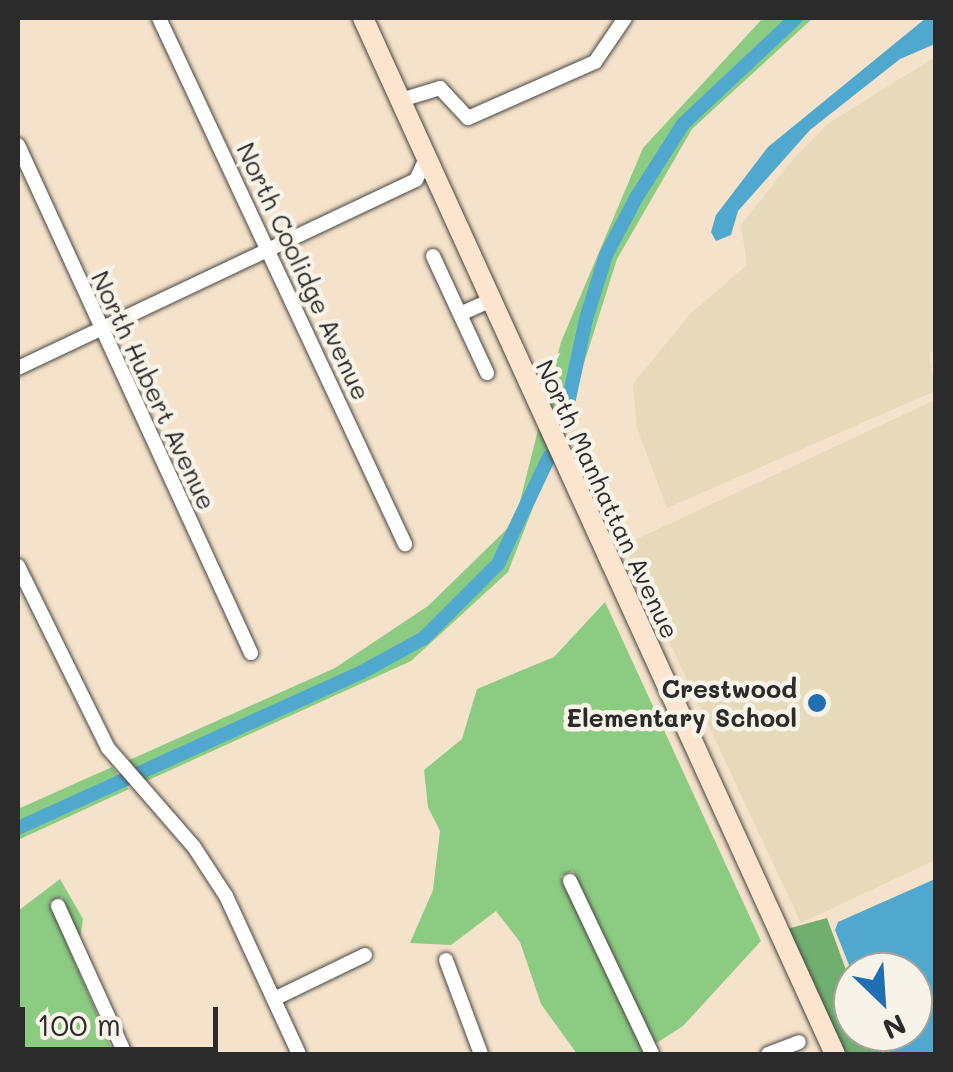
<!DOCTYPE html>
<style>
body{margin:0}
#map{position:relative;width:953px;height:1072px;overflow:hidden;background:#f4e2ca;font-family:Mali,sans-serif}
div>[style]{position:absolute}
.built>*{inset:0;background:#e6daba}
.green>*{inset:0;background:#8ccb82}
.forest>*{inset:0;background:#71af70}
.water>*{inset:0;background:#51a8ce}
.canal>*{height:14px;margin:-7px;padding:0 7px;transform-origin:7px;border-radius:7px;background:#51a8ce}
.roads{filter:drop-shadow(0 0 2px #494643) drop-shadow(0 0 2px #494643)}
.street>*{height:14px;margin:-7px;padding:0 7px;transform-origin:7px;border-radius:7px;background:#fff}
.secondary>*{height:20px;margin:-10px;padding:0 10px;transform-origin:10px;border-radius:10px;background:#fbe5cf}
.dots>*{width:28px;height:28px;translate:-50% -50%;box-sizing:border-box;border:5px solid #f7f3e8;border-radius:50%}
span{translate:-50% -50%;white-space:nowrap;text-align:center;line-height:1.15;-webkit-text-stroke:9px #f7f3e8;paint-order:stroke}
.street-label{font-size:25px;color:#2b2b2b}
.poi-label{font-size:25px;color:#2b2b2b;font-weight:700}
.right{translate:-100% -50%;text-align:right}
.frame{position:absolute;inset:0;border:20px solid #2b2b2b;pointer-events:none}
.north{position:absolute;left:833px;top:952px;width:100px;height:100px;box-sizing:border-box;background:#f7f3e8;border:2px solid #a5a39c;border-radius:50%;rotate:155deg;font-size:28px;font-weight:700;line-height:40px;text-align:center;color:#2b2b2b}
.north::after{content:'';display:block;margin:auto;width:35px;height:45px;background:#1f6fb2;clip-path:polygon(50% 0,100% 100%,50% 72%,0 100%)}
.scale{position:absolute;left:20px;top:1007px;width:198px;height:45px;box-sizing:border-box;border:5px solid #2b2b2b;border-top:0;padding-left:12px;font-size:30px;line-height:35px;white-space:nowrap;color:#2b2b2b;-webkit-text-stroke:8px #f7f3e8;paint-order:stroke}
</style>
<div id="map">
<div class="built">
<i style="clip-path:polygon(935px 57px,936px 349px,929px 353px,935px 391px,667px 508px,637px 428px,633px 384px,690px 314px,747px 265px,741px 225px,794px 158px,829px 123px)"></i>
<i style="clip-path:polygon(935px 400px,935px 860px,801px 923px,624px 545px)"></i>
</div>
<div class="green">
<i style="clip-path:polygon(763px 18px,813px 18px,692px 129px,617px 259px,560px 439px,544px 405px,561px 342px,643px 148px)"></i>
<i style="clip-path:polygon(539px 426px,553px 456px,508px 572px,411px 661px,142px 783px,125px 762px,335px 668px,428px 606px,515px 521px)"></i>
<i style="clip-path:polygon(605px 602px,761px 941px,683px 1026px,655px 1044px,573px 871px,561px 876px,643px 1052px,639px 1054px,577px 1054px,541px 1004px,520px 942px,496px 911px,451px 945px,410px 943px,433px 890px,440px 831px,428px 807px,424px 770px,462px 739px,477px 689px,554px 657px)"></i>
<i style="clip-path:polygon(112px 767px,129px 789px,18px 840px,18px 809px)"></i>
<i style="clip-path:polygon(60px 879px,83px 919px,80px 938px,62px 897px,49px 902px,114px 1054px,18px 1054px,18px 911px)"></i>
</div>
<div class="forest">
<i style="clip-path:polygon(827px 918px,853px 989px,853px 1032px,873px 1032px,883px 1054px,842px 1054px,787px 929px)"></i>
</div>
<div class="water">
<i style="clip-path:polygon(926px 18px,935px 18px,935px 44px,900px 59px,810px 130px,738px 211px,731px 235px,716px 241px,711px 232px,716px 215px,768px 147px)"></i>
<i style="clip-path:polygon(935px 879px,935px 1054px,890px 1054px,879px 1032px,913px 1032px,913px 972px,853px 975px,835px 930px,838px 922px)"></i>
</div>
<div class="canal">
<i style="left:564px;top:422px;width:105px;rotate:-77.9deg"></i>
<i style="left:586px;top:319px;width:67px;rotate:-72.6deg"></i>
<i style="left:606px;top:255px;width:64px;rotate:-62.2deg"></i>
<i style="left:636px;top:198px;width:88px;rotate:-57.6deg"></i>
<i style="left:683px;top:124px;width:155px;rotate:-43.2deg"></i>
<i style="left:18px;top:828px;width:378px;rotate:-24.4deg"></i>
<i style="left:362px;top:672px;width:71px;rotate:-28.7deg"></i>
<i style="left:424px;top:638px;width:105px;rotate:-45deg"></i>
<i style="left:498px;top:564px;width:119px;rotate:-64.5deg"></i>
</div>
<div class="roads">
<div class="street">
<i style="left:159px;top:18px;width:581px;rotate:64.94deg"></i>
<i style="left:401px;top:100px;width:41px;rotate:-17.1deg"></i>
<i style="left:440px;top:88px;width:41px;rotate:47deg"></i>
<i style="left:468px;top:118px;width:139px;rotate:-23.8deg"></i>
<i style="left:595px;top:62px;width:53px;rotate:-55.7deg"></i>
<i style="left:18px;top:145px;width:559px;rotate:65.36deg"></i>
<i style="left:433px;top:256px;width:129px;rotate:65.2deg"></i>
<i style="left:460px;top:314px;width:32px;rotate:-24deg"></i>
<i style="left:18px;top:368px;width:440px;rotate:-25.3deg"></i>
<i style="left:416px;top:180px;width:21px;rotate:-65deg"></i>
<i style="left:18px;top:566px;width:203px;rotate:63.7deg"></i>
<i style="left:108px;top:748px;width:131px;rotate:49deg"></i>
<i style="left:194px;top:847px;width:59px;rotate:56.9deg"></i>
<i style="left:226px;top:896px;width:174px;rotate:65.2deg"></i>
<i style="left:570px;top:881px;width:191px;rotate:64.6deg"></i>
<i style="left:58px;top:906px;width:162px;rotate:65.6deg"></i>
<i style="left:446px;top:960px;width:100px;rotate:69.6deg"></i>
<i style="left:274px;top:999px;width:101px;rotate:-25.8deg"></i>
<i style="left:768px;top:1054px;width:33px;rotate:-21deg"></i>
</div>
<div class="secondary">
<i style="left:363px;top:18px;width:1138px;rotate:65.51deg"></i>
</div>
</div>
<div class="dots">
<i style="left:817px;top:703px;background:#1f6fb2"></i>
</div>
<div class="street-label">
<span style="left:304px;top:271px;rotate:65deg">North Coolidge Avenue</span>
<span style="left:154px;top:390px;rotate:65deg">North Hubert Avenue</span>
<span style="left:608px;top:499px;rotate:65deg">North Manhattan Avenue</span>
</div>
<div class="poi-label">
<span class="right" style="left:797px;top:703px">Crestwood<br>Elementary School</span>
</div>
<div class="frame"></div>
<div class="north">N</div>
<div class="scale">100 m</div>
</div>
